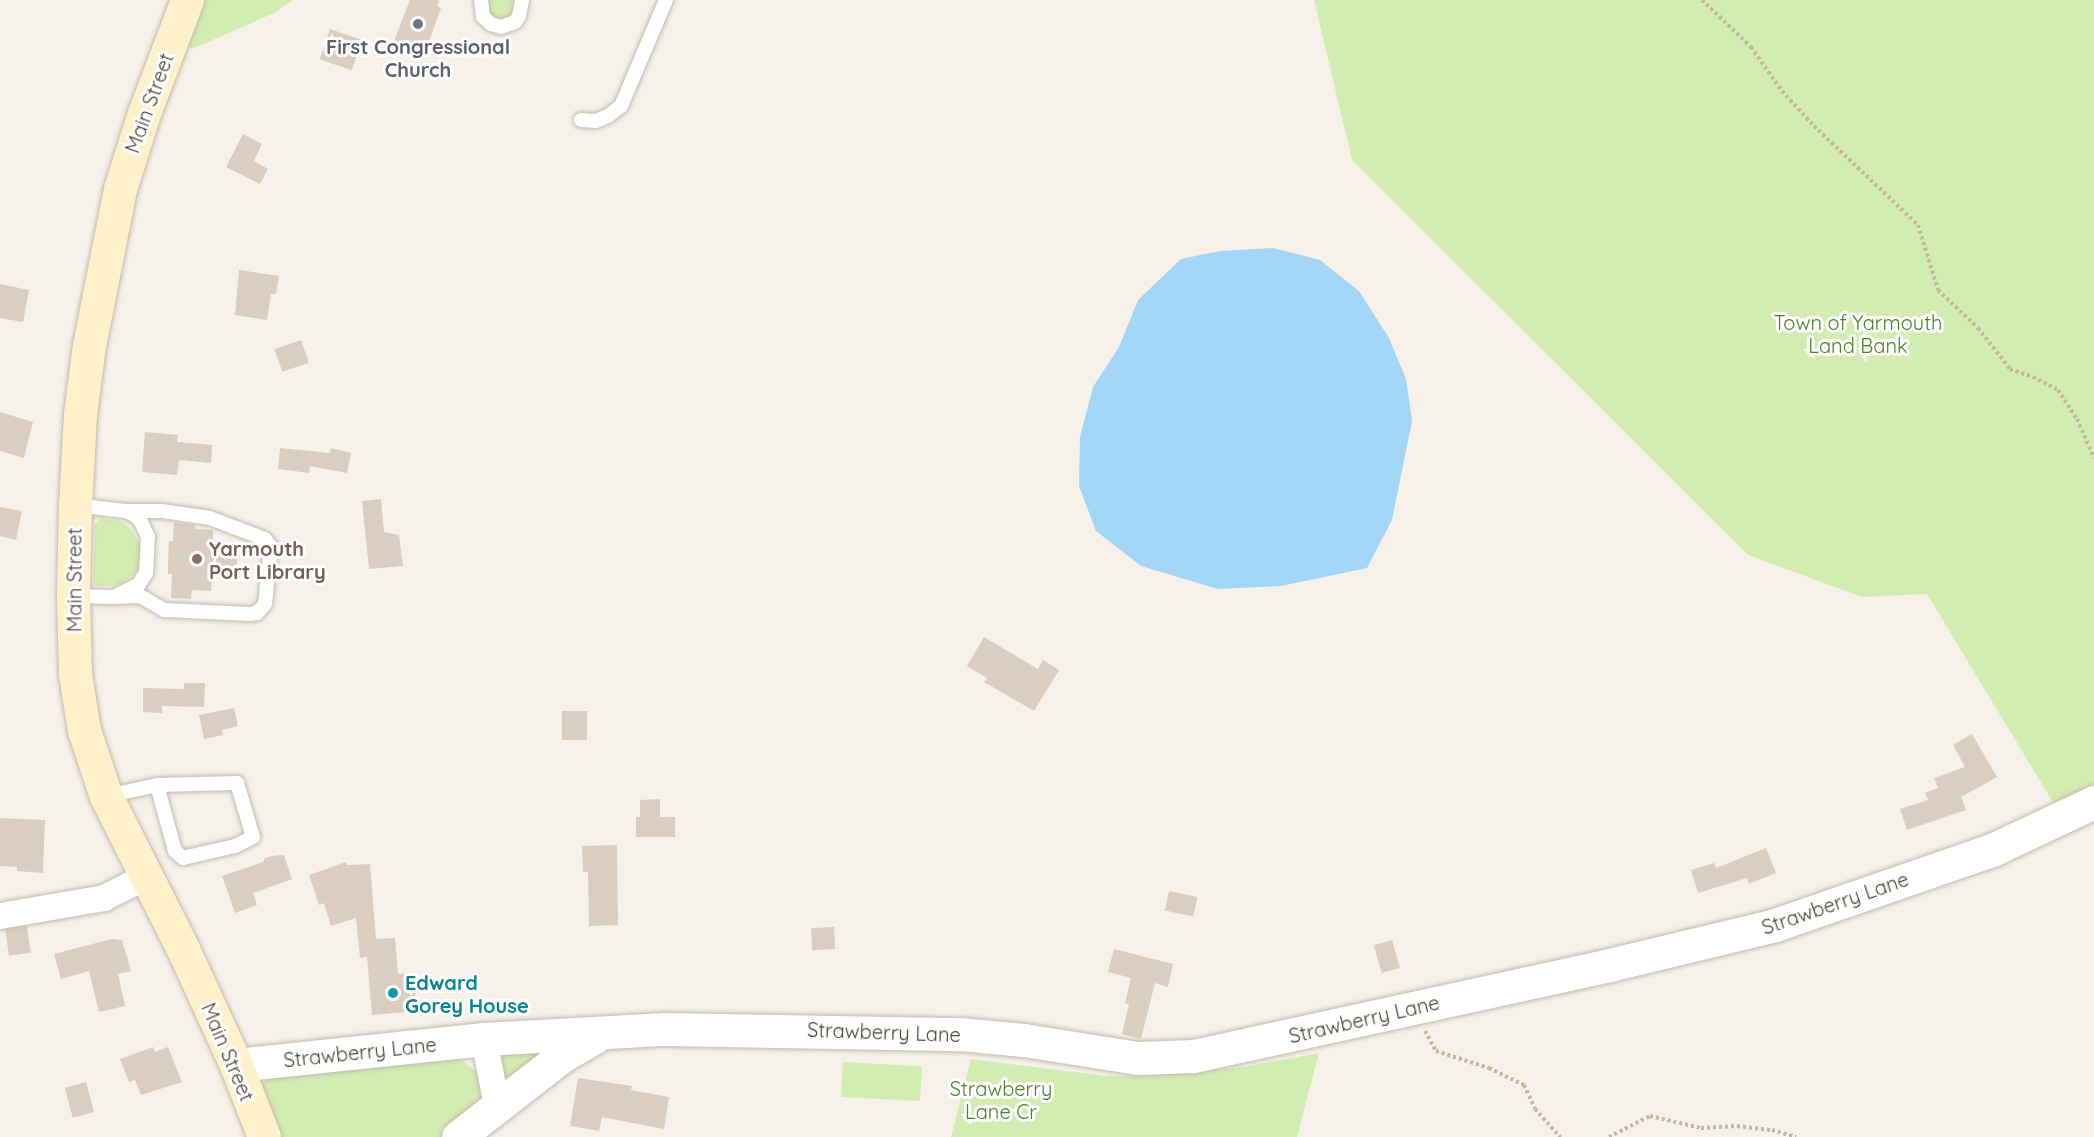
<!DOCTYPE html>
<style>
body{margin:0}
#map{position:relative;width:2094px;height:1137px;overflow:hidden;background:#f6f2ea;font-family:Quicksand,sans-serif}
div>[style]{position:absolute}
.green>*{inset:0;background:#d2edb1;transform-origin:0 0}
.water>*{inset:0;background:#a3d5f6}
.building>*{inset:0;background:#d9cebf;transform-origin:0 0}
.path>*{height:4px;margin-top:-2px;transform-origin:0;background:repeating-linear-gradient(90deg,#c5b69c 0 3px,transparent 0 6px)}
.roads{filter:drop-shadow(0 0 2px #c2baac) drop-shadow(0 0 2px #c2baac)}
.service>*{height:14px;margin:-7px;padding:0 7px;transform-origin:7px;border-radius:7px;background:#fff}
.minor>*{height:26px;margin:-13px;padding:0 13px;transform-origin:13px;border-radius:13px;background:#fff}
.tertiary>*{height:33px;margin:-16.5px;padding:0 16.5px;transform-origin:16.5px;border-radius:16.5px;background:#fff}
.secondary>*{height:33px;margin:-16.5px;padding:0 16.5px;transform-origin:16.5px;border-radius:16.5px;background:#fff2cb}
.dots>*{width:16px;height:16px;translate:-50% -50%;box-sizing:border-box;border:3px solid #fff;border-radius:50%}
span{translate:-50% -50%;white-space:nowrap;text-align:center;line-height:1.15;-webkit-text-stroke:6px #fff;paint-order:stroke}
.worship-label{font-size:20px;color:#5b616d;font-weight:700}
.street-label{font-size:20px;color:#4b4337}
.park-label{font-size:20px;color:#4a8225}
.education-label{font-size:20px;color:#785e54;font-weight:700}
.left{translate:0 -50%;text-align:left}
.culture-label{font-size:20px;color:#0d838f;font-weight:700}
</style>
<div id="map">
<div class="green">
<i style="clip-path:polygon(204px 0,293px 0,274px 13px,192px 49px,187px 46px,187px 39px)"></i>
<i style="clip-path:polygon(487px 0,515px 0,514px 10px,508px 18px,494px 18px,488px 11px)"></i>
<i style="clip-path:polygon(1314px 0,2094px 0,2094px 788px,2057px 809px,1927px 594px,1862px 597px,1748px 555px,1352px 160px)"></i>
<i style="clip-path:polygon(101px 518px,123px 522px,132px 530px,141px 547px,139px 569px,124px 583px,113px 586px,96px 586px,93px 581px,95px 524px)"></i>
<i style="clip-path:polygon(551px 1044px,508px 1088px,493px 1051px)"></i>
<i style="clip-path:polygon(453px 1053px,479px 1074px,483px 1096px,481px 1104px,462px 1125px,442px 1137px,278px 1137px,261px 1088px,269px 1074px)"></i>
<i style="clip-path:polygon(1319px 1053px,1297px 1137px,951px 1137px,971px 1059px,1107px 1076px,1147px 1076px,1244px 1067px)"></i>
<i style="left:843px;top:1062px;width:79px;height:35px;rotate:3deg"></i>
</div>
<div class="water">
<i style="clip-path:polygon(1273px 248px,1320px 260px,1359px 291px,1389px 338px,1406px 379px,1412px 421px,1392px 520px,1367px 568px,1281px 586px,1218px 589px,1141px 566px,1096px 531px,1079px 486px,1080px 437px,1093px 387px,1119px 347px,1138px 300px,1181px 259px,1220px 251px)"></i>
</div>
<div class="building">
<i style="clip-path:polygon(410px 0,439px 0,437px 6px,441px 8px,422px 61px,391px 49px)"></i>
<i style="left:330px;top:29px;width:34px;height:32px;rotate:19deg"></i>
<i style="clip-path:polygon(243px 134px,262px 144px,254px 161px,268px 169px,260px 184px,226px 167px)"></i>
<i style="clip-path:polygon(239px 270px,279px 276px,276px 294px,271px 294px,267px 320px,235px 315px)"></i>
<i style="clip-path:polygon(0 284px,29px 290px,23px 322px,0 318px)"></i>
<i style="left:301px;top:340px;width:24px;height:28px;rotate:71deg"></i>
<i style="clip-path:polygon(0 412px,33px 422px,24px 458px,0 451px)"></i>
<i style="clip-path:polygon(145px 432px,178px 435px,177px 442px,212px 445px,211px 463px,179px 460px,177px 475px,142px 472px)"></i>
<i style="clip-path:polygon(280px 448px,330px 453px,331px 448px,351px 453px,347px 473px,310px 466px,309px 473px,278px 469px)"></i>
<i style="clip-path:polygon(381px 499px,384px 532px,399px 535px,403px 566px,369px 569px,362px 501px)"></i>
<i style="clip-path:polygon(0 507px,22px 511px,16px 540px,0 536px)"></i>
<i style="clip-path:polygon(174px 522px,195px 525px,195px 529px,213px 530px,213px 545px,239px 546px,235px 576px,212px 575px,211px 591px,192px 590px,191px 599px,171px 598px,172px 574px,168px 574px,168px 565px,169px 541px,173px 541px)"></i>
<i style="clip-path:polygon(984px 637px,1038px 669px,1043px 660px,1059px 670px,1034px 711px,984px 682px,987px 678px,967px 666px)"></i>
<i style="clip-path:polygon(184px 683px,205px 683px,204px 707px,162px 706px,162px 713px,143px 712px,143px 688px,184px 689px)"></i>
<i style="clip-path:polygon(234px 708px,238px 726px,222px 730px,223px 735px,204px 739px,199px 715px)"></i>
<i style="left:562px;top:711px;width:25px;height:29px"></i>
<i style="clip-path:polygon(1972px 734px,1997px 777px,1961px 797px,1966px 810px,1907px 830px,1900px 809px,1928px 800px,1925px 793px,1938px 788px,1934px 778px,1965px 767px,1953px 745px)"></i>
<i style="clip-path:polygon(660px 799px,660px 817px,675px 817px,675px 837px,636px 837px,636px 817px,640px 817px,640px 800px)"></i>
<i style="clip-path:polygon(0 818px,45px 820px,43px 873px,17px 871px,17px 867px,0 866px)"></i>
<i style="clip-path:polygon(617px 845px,618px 925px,589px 926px,588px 872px,583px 872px,582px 846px)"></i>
<i style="clip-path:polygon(1766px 848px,1776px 873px,1749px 884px,1747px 878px,1698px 893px,1691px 870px,1714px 863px,1716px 868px)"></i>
<i style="clip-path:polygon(284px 855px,292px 879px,253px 893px,257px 905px,235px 913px,222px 876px,263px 862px,265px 858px,272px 856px)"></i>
<i style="clip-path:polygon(346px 862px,347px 865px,370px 864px,376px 939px,395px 938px,398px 974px,413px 973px,417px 1011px,372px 1015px,367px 957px,360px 958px,356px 918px,331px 926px,324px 903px,319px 905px,309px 875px)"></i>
<i style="left:1169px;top:891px;width:29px;height:20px;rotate:12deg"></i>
<i style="left:27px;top:926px;width:27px;height:22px;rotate:82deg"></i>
<i style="left:834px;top:927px;width:22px;height:23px;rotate:87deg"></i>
<i style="clip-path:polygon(112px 939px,122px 940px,131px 971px,118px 974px,125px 1006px,99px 1012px,89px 971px,61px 979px,54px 954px)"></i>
<i style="left:1392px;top:940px;width:29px;height:19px;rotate:74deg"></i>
<i style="clip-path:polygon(1114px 949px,1173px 964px,1168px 987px,1155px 983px,1141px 1039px,1122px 1034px,1129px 1004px,1125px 1003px,1131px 978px,1108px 972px)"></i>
<i style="clip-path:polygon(153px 1047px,155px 1052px,168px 1047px,182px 1082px,141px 1095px,135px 1080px,129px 1082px,120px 1059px)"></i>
<i style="clip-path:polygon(578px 1078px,632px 1086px,631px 1090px,669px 1097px,664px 1129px,602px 1117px,599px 1131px,570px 1126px)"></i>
<i style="left:86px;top:1082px;width:31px;height:22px;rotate:75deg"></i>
</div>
<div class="path">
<i style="left:1702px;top:0;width:68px;rotate:43.8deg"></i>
<i style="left:1751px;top:47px;width:54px;rotate:54.8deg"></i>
<i style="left:1782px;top:91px;width:47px;rotate:47.6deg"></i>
<i style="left:1814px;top:126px;width:144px;rotate:43.6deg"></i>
<i style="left:1918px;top:225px;width:68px;rotate:72.9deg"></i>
<i style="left:1938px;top:290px;width:55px;rotate:43.5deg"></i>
<i style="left:1978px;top:328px;width:52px;rotate:52deg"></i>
<i style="left:2010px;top:369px;width:24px;rotate:19deg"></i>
<i style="left:2033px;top:377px;width:28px;rotate:27deg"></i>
<i style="left:2058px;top:390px;width:35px;rotate:57deg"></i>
<i style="left:2077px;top:419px;width:43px;rotate:66.4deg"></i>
<i style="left:1425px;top:1031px;width:23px;rotate:61deg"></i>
<i style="left:1436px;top:1051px;width:56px;rotate:17.8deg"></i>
<i style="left:1489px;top:1068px;width:39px;rotate:26deg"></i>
<i style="left:1524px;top:1085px;width:26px;rotate:65deg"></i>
<i style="left:1535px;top:1109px;width:38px;rotate:48deg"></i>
<i style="left:1609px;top:1137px;width:46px;rotate:-27.1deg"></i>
<i style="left:1650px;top:1116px;width:52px;rotate:13.2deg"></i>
<i style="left:1701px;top:1128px;width:36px;rotate:-3deg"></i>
<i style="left:1737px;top:1126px;width:35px;rotate:7deg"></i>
<i style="left:1772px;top:1130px;width:25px;rotate:16deg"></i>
</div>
<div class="roads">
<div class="service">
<i style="left:481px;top:0;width:17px;rotate:83deg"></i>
<i style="left:483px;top:17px;width:11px;rotate:41deg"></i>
<i style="left:491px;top:24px;width:10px;rotate:17deg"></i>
<i style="left:501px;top:27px;width:15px;rotate:-20deg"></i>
<i style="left:515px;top:22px;width:7px;rotate:-56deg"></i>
<i style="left:519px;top:16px;width:16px;rotate:-79deg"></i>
<i style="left:581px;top:120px;width:15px;rotate:4deg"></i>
<i style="left:596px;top:121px;width:13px;rotate:-23deg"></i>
<i style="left:608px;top:116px;width:16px;rotate:-38deg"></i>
<i style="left:621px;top:106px;width:115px;rotate:-67deg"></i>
<i style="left:73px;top:596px;width:41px;rotate:1.4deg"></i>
<i style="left:114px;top:597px;width:28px;rotate:-27deg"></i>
<i style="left:139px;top:584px;width:13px;rotate:-58deg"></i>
<i style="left:146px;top:573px;width:36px;rotate:-87deg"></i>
<i style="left:148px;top:537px;width:17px;rotate:-115deg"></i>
<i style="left:141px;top:522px;width:9px;rotate:-131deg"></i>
<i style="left:135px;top:515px;width:11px;rotate:-158deg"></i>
<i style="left:125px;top:511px;width:50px;rotate:-173.2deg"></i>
<i style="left:114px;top:597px;width:26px;rotate:-2deg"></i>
<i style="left:140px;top:596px;width:28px;rotate:30deg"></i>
<i style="left:164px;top:610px;width:86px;rotate:2.7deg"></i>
<i style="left:250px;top:614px;width:7px;rotate:-8deg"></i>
<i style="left:257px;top:613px;width:12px;rotate:-48deg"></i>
<i style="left:265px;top:604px;width:57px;rotate:-84deg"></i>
<i style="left:271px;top:547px;width:10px;rotate:-127deg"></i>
<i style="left:265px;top:539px;width:59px;rotate:-159.1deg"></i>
<i style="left:210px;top:518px;width:49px;rotate:-171.7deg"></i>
<i style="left:162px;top:511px;width:37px;rotate:180deg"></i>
<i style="left:107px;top:796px;width:51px;rotate:-12.4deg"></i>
<i style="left:157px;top:785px;width:80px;rotate:-1.4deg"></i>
<i style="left:237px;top:783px;width:56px;rotate:73.5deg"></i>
<i style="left:253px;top:837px;width:20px;rotate:153deg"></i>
<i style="left:235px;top:846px;width:53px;rotate:167deg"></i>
<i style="left:183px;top:858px;width:11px;rotate:-139deg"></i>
<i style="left:175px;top:851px;width:68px;rotate:-105.3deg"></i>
</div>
<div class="minor">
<i style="left:0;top:916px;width:106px;rotate:-9.8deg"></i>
<i style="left:104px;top:898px;width:47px;rotate:-26.6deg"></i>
<i style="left:484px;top:1039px;width:68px;rotate:79deg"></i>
</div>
<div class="tertiary">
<i style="left:236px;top:1065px;width:249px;rotate:-6deg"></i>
<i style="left:484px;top:1039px;width:181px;rotate:-3.2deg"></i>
<i style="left:665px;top:1029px;width:295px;rotate:1deg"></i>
<i style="left:960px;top:1034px;width:64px;rotate:5.4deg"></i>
<i style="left:1024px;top:1040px;width:115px;rotate:9deg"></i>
<i style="left:1138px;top:1058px;width:55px;rotate:-2.1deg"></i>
<i style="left:1193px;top:1056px;width:426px;rotate:-12.3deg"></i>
<i style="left:1609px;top:965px;width:171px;rotate:-13.5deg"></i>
<i style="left:1775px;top:925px;width:230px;rotate:-19.1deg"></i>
<i style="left:1992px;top:850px;width:113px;rotate:-25.2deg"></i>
<i style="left:458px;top:1137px;width:132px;rotate:-37.9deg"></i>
<i style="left:562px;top:1056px;width:39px;rotate:-30deg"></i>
</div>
<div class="secondary">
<i style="left:187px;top:0;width:121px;rotate:110.8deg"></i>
<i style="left:144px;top:113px;width:80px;rotate:107.5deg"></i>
<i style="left:120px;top:189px;width:159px;rotate:101.2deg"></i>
<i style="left:89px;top:345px;width:70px;rotate:97.4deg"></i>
<i style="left:80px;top:414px;width:91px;rotate:93.1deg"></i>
<i style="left:75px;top:505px;width:91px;rotate:91.3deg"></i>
<i style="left:73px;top:596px;width:78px;rotate:88.5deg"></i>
<i style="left:75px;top:674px;width:57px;rotate:80.9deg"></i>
<i style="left:84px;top:730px;width:70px;rotate:71.6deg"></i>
<i style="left:106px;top:796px;width:171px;rotate:63.3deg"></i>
<i style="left:183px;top:949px;width:128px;rotate:65.4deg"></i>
<i style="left:236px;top:1065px;width:77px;rotate:68.7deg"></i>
</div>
</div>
<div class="dots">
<i style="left:418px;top:24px;background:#6b7280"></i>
<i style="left:197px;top:559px;background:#8d6e63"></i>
<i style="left:393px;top:993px;background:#0f9aa8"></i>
</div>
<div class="worship-label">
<span style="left:418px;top:58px">First Congressional<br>Church</span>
</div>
<div class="street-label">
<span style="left:149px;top:103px;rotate:-70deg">Main Street</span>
<span style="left:74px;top:580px;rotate:-90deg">Main Street</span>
<span style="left:1835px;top:903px;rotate:-19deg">Strawberry Lane</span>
<span style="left:1364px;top:1019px;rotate:-13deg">Strawberry Lane</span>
<span style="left:884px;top:1032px;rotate:2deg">Strawberry Lane</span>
<span style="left:228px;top:1052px;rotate:67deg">Main Street</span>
<span style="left:360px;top:1052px;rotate:-6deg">Strawberry Lane</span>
</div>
<div class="park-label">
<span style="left:1858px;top:334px">Town of Yarmouth<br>Land Bank</span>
<span style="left:1001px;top:1100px">Strawberry<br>Lane Cr</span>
</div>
<div class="education-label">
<span class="left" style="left:209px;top:560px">Yarmouth<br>Port Library</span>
</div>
<div class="culture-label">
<span class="left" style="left:405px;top:994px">Edward<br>Gorey House</span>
</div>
</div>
